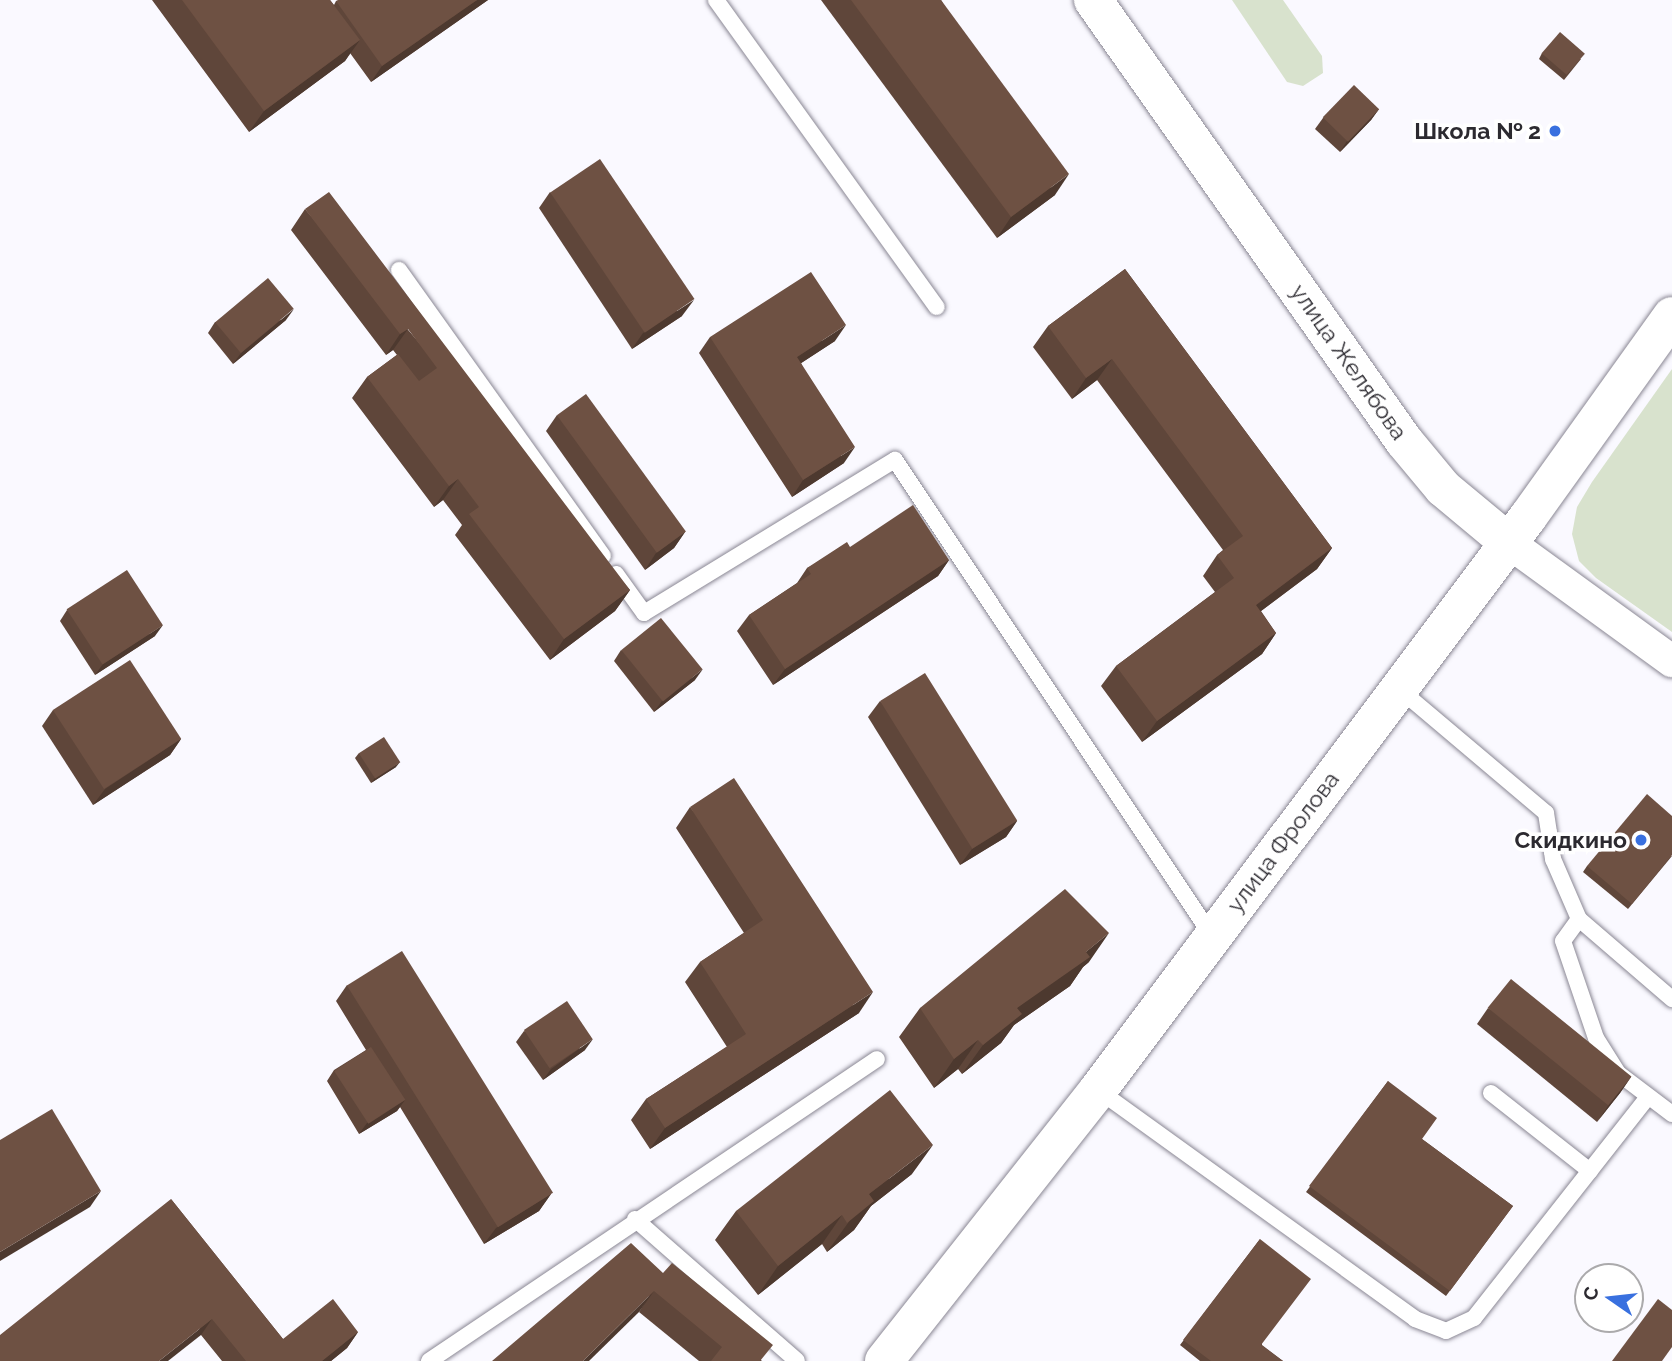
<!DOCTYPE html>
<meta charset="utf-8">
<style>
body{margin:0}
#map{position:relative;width:1672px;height:1361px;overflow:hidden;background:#faf9ff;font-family:Raleway,sans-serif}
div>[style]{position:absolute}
.green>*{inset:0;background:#d8e2cd}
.roads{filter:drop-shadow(0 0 2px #8a8794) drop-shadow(0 0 2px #8a8794)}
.lane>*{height:16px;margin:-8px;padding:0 8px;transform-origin:8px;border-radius:8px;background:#fff}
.street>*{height:32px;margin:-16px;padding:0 16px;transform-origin:16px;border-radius:16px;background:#fff}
.secondary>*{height:38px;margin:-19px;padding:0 19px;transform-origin:19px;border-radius:19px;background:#fff}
.wall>*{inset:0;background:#5f463a}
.shaded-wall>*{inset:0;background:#4d392f}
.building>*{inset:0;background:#6e5143;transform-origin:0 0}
.dots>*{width:19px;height:19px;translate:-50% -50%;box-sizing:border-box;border:4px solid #fff;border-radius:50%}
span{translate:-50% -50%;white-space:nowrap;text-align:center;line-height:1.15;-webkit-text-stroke:7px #fff;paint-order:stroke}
.poi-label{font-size:23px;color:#2c2a30;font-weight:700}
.right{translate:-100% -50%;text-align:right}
.street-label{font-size:23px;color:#2c2a30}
.north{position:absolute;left:1574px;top:1263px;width:70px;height:70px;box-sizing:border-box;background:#fff;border:2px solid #abaaac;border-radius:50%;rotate:284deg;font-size:19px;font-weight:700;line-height:28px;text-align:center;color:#2c2a30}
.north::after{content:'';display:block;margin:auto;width:24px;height:32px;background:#3970df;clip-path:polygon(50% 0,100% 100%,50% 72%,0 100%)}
</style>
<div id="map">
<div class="green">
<i style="clip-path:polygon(1232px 0,1283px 0,1322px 56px,1323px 73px,1303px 86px,1287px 82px)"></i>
<i style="clip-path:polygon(1672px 369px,1672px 632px,1596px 578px,1579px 561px,1572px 534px,1577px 507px,1592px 482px)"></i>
</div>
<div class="roads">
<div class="lane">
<i style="left:716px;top:0;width:378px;rotate:54.3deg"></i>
<i style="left:399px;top:270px;width:351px;rotate:54.5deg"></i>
<i style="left:616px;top:574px;width:48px;rotate:54.3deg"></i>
<i style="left:644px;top:613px;width:294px;rotate:-31.4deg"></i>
<i style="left:895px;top:460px;width:572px;rotate:56.34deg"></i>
<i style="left:1398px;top:688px;width:194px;rotate:40.2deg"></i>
<i style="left:1546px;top:813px;width:47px;rotate:81.3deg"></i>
<i style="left:1553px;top:859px;width:65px;rotate:66.6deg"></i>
<i style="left:1579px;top:919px;width:123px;rotate:40.7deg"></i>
<i style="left:1579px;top:919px;width:27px;rotate:126deg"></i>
<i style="left:1563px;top:941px;width:102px;rotate:71.2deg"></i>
<i style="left:1596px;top:1038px;width:41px;rotate:57.8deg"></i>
<i style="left:1618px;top:1073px;width:68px;rotate:37.2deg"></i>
<i style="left:1098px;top:1090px;width:391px;rotate:35.8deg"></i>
<i style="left:1415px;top:1319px;width:33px;rotate:21deg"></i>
<i style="left:1446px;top:1331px;width:31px;rotate:-25deg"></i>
<i style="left:1474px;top:1318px;width:281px;rotate:-51.8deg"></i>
<i style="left:1491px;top:1093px;width:126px;rotate:38.2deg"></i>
<i style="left:635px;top:1219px;width:215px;rotate:41.2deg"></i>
<i style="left:429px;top:1361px;width:540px;rotate:-33.98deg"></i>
</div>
<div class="street">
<i style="left:1508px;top:542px;width:203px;rotate:36deg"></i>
</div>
<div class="secondary">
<i style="left:1093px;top:0;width:540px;rotate:54.81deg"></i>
<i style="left:1404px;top:441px;width:61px;rotate:50.3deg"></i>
<i style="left:1443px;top:488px;width:85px;rotate:39.7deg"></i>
<i style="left:884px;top:1361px;width:345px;rotate:-51.7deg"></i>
<i style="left:1098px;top:1090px;width:716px;rotate:-53.11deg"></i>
<i style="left:1528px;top:517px;width:247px;rotate:-54.4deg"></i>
</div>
</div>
<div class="wall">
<i style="clip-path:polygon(152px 0,330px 0,334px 5px,336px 1px,488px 0,371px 82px,350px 53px,345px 61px,249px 132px)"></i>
<i style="clip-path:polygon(821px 0,941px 0,1055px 195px,997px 238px)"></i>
<i style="clip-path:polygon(1542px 53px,1581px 59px,1564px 80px,1539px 59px)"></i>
<i style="clip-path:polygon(1379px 109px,1371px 120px,1340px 152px,1315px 129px,1323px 118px)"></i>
<i style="clip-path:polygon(550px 192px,682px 316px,632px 349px,539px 208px)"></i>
<i style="clip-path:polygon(305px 209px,630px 590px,615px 611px,550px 660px,455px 535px,462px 525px,443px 500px,434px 507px,352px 398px,367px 377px,397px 355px,393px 350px,386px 355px,291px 230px)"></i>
<i style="clip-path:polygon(1125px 269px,1332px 548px,1317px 569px,1261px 611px,1276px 633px,1262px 654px,1142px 742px,1101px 686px,1116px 666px,1215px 592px,1203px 576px,1217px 555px,1223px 550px,1097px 380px,1072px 399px,1033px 347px,1048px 326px)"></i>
<i style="clip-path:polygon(286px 320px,233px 364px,208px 333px,215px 322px)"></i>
<i style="clip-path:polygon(710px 337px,835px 341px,801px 363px,844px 463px,792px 497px,699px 353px)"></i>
<i style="clip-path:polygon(557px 415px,685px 532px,674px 548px,645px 570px,546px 431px)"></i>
<i style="clip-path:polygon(850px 547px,949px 560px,938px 576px,773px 685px,737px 631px,749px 615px,797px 583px,807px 568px)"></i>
<i style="clip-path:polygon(67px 610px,155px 636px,95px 675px,60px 621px)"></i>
<i style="clip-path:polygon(621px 650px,695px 680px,654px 712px,614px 661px)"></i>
<i style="clip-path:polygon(880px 701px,1017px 821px,1006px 837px,960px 865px,868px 717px)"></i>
<i style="clip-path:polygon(53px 710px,181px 739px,170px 755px,93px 805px,42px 726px)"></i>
<i style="clip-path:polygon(359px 753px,396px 767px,371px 783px,355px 758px)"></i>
<i style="clip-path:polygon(690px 807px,859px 1013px,650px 1149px,631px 1120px,646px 1099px,727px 1047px,685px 982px,700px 962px,744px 933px,676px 828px)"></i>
<i style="clip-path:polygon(1672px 856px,1628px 909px,1583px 872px,1587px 866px)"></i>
<i style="clip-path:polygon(1089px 962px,1083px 967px,1070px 986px,1014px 1025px,1001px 1043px,962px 1074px,958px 1069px,934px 1088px,899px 1037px,920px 1008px)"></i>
<i style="clip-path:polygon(347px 985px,551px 1194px,539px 1211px,484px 1244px,400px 1107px,397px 1111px,359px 1134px,327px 1081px,334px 1070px,366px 1050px,336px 1001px)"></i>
<i style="clip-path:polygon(1488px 1008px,1631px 1077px,1620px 1093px,1597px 1122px,1477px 1024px)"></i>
<i style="clip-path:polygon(524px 1031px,585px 1050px,543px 1080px,516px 1042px)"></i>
<i style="clip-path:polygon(1388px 1081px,1422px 1139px,1513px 1206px,1446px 1296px,1306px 1192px)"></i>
<i style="clip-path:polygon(912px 1174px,871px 1206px,854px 1230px,827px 1252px,822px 1244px,758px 1295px,715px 1240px,736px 1211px)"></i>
<i style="clip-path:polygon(171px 1199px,283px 1339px,358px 1332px,347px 1348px,331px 1361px,222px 1361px,201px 1335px)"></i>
<i style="clip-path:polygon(1260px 1239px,1262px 1345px,1283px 1361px,1200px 1361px,1180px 1345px)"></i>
<i style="clip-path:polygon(663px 1273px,762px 1361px,699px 1361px,639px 1312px)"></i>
</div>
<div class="shaded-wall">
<i style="clip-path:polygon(477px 0,488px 0,371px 82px,382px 66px)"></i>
<i style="clip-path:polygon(360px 40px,345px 61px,249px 132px,264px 111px)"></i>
<i style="clip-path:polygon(1379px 109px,1371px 120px,1340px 152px,1347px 141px)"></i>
<i style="clip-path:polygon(1069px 174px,1055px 195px,997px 238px,1011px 217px)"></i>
<i style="clip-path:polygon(694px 300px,682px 316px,632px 349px,643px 333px)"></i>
<i style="clip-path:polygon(294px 309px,286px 320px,233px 364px,241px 353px)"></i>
<i style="clip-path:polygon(846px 325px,835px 341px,786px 373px,797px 357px)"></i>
<i style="clip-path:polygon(408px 329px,393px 350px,386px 355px,400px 334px)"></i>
<i style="clip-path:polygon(1112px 359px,1097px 380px,1072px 399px,1086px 378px)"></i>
<i style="clip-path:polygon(855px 447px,844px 463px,792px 497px,803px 480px)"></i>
<i style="clip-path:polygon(458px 479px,443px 500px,434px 507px,449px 486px)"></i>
<i style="clip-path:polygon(685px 532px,674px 548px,645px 570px,656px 553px)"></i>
<i style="clip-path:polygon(1332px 548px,1317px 569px,1241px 626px,1256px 605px)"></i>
<i style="clip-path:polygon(949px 560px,938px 576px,773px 685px,785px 669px)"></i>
<i style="clip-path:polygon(630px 590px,615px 611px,550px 660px,564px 639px)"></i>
<i style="clip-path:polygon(163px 625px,155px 636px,95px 675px,103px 664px)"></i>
<i style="clip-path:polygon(1276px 633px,1262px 654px,1142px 742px,1157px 721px)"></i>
<i style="clip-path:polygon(703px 669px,695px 680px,654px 712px,662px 701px)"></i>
<i style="clip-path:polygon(181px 739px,170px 755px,93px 805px,105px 789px)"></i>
<i style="clip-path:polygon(400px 762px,396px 767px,371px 783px,375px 778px)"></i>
<i style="clip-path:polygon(1017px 821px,1006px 837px,960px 865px,972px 849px)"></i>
<i style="clip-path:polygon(1109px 933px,1089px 962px,1083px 967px,1070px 986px,1014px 1025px,1001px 1043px,962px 1074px,983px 1045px,1017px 1008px)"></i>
<i style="clip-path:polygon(873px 992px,859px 1013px,650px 1149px,665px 1128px)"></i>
<i style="clip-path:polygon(593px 1039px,585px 1050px,543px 1080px,551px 1069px)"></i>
<i style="clip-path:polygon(978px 1040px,958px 1069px,934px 1088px,954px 1059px)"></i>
<i style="clip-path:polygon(1631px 1077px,1620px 1093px,1597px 1122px,1608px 1106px)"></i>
<i style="clip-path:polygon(405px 1100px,397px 1111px,359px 1134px,367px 1123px)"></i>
<i style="clip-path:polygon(933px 1145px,912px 1174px,871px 1206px,854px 1230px,827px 1252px,869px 1194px)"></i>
<i style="clip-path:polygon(101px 1191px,90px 1207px,0 1261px,0 1252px)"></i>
<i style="clip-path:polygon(551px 1194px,539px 1211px,484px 1244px,496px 1228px)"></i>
<i style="clip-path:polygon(842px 1215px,822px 1244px,758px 1295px,778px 1266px)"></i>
<i style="clip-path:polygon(654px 1291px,639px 1312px,589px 1361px,583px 1361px)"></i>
<i style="clip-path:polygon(212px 1319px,201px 1335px,168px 1361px,159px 1361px)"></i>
<i style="clip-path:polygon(358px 1332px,347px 1348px,331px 1361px,322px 1361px)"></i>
</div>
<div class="building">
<i style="clip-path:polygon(182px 0,330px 0,360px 40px,264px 111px)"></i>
<i style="clip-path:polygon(338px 0,477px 0,382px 66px,336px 1px)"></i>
<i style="clip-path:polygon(851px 0,941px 0,1069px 174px,1011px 217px)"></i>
<i style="left:1560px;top:32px;width:33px;height:28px;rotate:41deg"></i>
<i style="left:1354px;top:85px;width:35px;height:45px;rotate:44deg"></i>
<i style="left:600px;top:159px;width:169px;height:60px;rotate:56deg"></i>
<i style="clip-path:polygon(329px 192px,630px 590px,564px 639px,469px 514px,479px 507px,458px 479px,449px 486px,367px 377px,398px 354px,419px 381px,437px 368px,408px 329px,400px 334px,305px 209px)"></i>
<i style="clip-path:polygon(1125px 269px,1332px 548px,1256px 605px,1276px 633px,1157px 721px,1116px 666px,1234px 578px,1217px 555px,1243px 536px,1112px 359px,1086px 378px,1048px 326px)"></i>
<i style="clip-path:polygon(811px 272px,846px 325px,797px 357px,855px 447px,803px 480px,710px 337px)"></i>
<i style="left:268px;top:278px;width:40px;height:69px;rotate:50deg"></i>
<i style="left:586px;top:394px;width:170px;height:36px;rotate:54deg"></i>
<i style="clip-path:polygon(913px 505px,949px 560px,785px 669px,749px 615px,811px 574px,807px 568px,847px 542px,850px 547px)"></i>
<i style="left:127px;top:570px;width:66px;height:72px;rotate:57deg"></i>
<i style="left:661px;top:618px;width:66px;height:51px;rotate:51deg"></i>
<i style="left:130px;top:660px;width:94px;height:92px;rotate:57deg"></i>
<i style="left:925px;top:673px;width:174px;height:53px;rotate:58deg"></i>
<i style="left:384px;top:737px;width:30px;height:30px;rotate:57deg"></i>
<i style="clip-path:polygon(734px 778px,873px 992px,665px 1128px,646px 1099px,746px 1034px,700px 962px,763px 920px,690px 807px)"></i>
<i style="clip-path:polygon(1647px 794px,1672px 816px,1672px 855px,1632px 904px,1587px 866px)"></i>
<i style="clip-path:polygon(1065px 889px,1109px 933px,1086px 952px,1090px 957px,1017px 1008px,1022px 1014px,983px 1045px,978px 1040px,954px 1059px,920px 1008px)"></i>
<i style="left:402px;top:951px;width:285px;height:65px;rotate:58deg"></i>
<i style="left:1511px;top:979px;width:155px;height:37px;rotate:39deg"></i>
<i style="left:567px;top:1001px;width:46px;height:52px;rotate:56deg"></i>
<i style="left:371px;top:1047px;width:63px;height:44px;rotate:57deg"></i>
<i style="clip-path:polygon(1388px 1081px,1437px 1118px,1422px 1139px,1513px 1206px,1450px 1291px,1309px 1186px)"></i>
<i style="clip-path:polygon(890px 1090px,933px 1145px,869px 1194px,874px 1201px,847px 1223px,842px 1215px,778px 1266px,736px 1211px)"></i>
<i style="clip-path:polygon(52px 1109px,101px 1191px,0 1252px,0 1140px)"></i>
<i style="clip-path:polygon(171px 1199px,283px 1339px,333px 1299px,358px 1332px,322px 1361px,246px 1361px,212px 1319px,159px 1361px,0 1361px,0 1335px)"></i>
<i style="clip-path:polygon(1260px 1239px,1311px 1279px,1261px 1345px,1283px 1361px,1211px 1361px,1183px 1340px)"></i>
<i style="clip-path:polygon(631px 1243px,663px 1273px,672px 1263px,773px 1345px,760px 1361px,711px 1361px,722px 1347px,654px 1291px,583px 1361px,492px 1361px)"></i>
<i style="clip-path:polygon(1658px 1299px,1672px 1310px,1672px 1347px,1662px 1361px,1612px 1361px)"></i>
</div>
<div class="dots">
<i style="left:1555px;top:131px;background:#3970df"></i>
<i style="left:1641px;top:840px;background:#3970df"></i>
</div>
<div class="poi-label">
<span class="right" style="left:1541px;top:131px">Школа № 2</span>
<span class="right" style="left:1627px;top:840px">Скидкино</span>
</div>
<div class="street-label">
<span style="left:1349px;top:362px;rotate:55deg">улица Желябова</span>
<span style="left:1283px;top:842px;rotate:-53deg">улица Фролова</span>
</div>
<div class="north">С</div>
</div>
